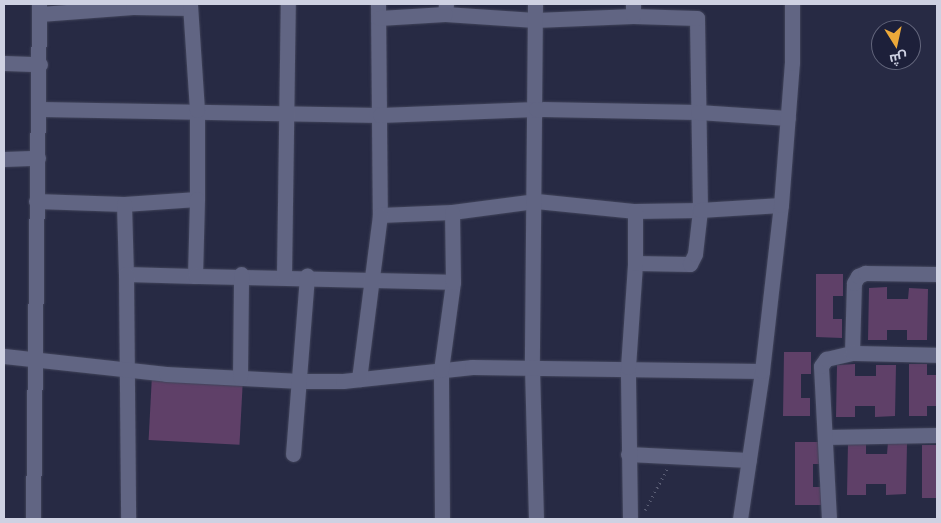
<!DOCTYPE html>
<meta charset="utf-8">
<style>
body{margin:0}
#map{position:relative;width:941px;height:523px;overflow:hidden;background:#272a44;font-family:"IBM Plex Sans",Cairo,sans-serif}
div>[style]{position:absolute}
.building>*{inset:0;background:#5f4068;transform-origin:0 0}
.path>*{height:2.5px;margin-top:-1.25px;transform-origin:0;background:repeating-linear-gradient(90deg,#5b5e75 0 1px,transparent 0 5px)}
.roads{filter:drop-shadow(0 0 1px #41445a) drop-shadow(0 0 1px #41445a)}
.minor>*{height:15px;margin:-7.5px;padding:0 7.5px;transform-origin:7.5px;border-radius:7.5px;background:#616583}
span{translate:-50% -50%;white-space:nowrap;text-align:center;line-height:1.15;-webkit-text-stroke:5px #1d203a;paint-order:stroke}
.frame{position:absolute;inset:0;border:5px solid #ced1e2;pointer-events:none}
.north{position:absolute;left:871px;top:20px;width:50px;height:50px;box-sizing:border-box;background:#1d203a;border:1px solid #64677d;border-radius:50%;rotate:170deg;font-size:14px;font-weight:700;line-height:20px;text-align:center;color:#ced1e2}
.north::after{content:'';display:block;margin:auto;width:18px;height:22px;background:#eca93a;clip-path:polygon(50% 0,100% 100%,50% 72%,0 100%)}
</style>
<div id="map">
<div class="building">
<i style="clip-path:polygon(816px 274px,843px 274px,843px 296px,833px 296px,833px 319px,842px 319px,842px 338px,816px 337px)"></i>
<i style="clip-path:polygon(887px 287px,887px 299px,908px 299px,909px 288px,928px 289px,927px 340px,907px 340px,907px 330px,887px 330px,887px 340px,868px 340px,869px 288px)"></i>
<i style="clip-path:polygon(784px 352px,811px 352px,811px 374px,801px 374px,801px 398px,810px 398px,810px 416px,783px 416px)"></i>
<i style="clip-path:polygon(855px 364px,855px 376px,876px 376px,876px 365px,896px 365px,895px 416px,875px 417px,875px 406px,855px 406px,855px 417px,836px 417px,837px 365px)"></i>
<i style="clip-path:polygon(909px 364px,927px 364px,927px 375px,937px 375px,937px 406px,927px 406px,927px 416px,909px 416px)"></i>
<i style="left:152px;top:375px;width:91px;height:65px;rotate:3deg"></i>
<i style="clip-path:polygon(795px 442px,823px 442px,823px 464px,813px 464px,813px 487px,821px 487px,821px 505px,795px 505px)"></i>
<i style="clip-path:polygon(848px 442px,866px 442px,866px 454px,887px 454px,888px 442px,907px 443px,906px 494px,886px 495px,886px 484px,866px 484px,866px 495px,847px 495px)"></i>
<i style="left:937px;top:445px;width:53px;height:15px;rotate:90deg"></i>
</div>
<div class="path">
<i style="left:645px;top:510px;width:47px;rotate:-61.8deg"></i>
</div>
<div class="roads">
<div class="minor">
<i style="left:378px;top:4px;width:211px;rotate:89.5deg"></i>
<i style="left:380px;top:215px;width:72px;rotate:-2.4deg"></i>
<i style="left:452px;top:212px;width:85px;rotate:-7.5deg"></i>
<i style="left:536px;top:201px;width:100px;rotate:5.8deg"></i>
<i style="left:635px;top:211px;width:65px;rotate:-0.9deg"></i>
<i style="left:700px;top:210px;width:192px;rotate:-90.9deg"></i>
<i style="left:697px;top:18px;width:64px;rotate:-178.2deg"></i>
<i style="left:446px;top:4px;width:10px;rotate:96deg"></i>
<i style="left:445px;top:14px;width:90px;rotate:3.8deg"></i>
<i style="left:535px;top:20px;width:98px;rotate:-2.3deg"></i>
<i style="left:633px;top:16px;width:12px;rotate:-90deg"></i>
<i style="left:535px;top:4px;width:363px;rotate:90.5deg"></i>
<i style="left:532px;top:367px;width:152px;rotate:88.5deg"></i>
<i style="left:40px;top:14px;width:93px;rotate:-4.3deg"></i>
<i style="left:133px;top:7px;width:57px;rotate:1deg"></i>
<i style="left:379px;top:18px;width:66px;rotate:-3.5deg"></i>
<i style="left:4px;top:63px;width:36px;rotate:2deg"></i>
<i style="left:40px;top:109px;width:340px;rotate:1deg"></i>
<i style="left:380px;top:115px;width:156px;rotate:-2.2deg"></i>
<i style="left:536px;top:109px;width:162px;rotate:1.1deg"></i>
<i style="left:698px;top:112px;width:90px;rotate:3.8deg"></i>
<i style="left:4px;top:159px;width:34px;rotate:-2deg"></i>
<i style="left:36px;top:201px;width:88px;rotate:2deg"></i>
<i style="left:124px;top:204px;width:73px;rotate:-3.9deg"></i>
<i style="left:197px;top:199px;width:89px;rotate:-90deg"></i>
<i style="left:197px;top:110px;width:106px;rotate:-93.8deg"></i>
<i style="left:124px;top:204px;width:70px;rotate:88.4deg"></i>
<i style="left:126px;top:274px;width:69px;rotate:1.7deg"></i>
<i style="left:195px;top:276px;width:77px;rotate:-88.5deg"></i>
<i style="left:635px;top:263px;width:55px;rotate:1deg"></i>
<i style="left:690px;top:264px;width:11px;rotate:-63deg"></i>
<i style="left:695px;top:254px;width:44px;rotate:-83.5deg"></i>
<i style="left:700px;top:210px;width:81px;rotate:-3.5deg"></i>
<i style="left:126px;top:274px;width:245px;rotate:89.5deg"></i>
<i style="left:195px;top:276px;width:258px;rotate:1.3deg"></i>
<i style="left:284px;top:276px;width:272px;rotate:-89.2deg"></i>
<i style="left:852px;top:353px;width:70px;rotate:-88.4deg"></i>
<i style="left:854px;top:283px;width:8px;rotate:-60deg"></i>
<i style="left:858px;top:276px;width:8px;rotate:-23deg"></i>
<i style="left:865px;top:273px;width:72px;rotate:0.8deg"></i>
<i style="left:4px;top:356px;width:163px;rotate:6.3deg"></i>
<i style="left:166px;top:374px;width:134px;rotate:3deg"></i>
<i style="left:300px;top:381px;width:43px"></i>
<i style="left:343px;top:381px;width:130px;rotate:-6.2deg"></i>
<i style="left:472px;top:367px;width:290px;rotate:0.8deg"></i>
<i style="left:240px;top:377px;width:103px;rotate:-89.4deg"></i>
<i style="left:359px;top:379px;width:165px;rotate:-82.7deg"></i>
<i style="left:825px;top:437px;width:112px;rotate:-1deg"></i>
<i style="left:293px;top:454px;width:179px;rotate:-85.5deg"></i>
<i style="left:628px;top:454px;width:121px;rotate:2.8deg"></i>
<i style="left:33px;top:519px;width:515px;rotate:-89.33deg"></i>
<i style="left:442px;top:519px;width:149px;rotate:-90.4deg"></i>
<i style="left:441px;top:370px;width:89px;rotate:-82.2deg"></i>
<i style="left:453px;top:282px;width:70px;rotate:-90.8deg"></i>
<i style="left:630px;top:519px;width:152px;rotate:-90.8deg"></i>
<i style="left:628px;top:367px;width:104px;rotate:-86.1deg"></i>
<i style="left:635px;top:263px;width:52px;rotate:-90deg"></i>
<i style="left:740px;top:519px;width:150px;rotate:-81.5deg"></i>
<i style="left:762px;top:371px;width:167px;rotate:-83.5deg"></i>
<i style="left:781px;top:205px;width:142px;rotate:-85.6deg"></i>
<i style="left:792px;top:63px;width:59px;rotate:-90deg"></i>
<i style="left:829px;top:519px;width:153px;rotate:-93deg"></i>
<i style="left:821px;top:366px;width:9px;rotate:-54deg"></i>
<i style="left:826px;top:359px;width:27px;rotate:-13deg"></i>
<i style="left:852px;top:353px;width:85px;rotate:1.3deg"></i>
</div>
</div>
<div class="frame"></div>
<div class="north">ش</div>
</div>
